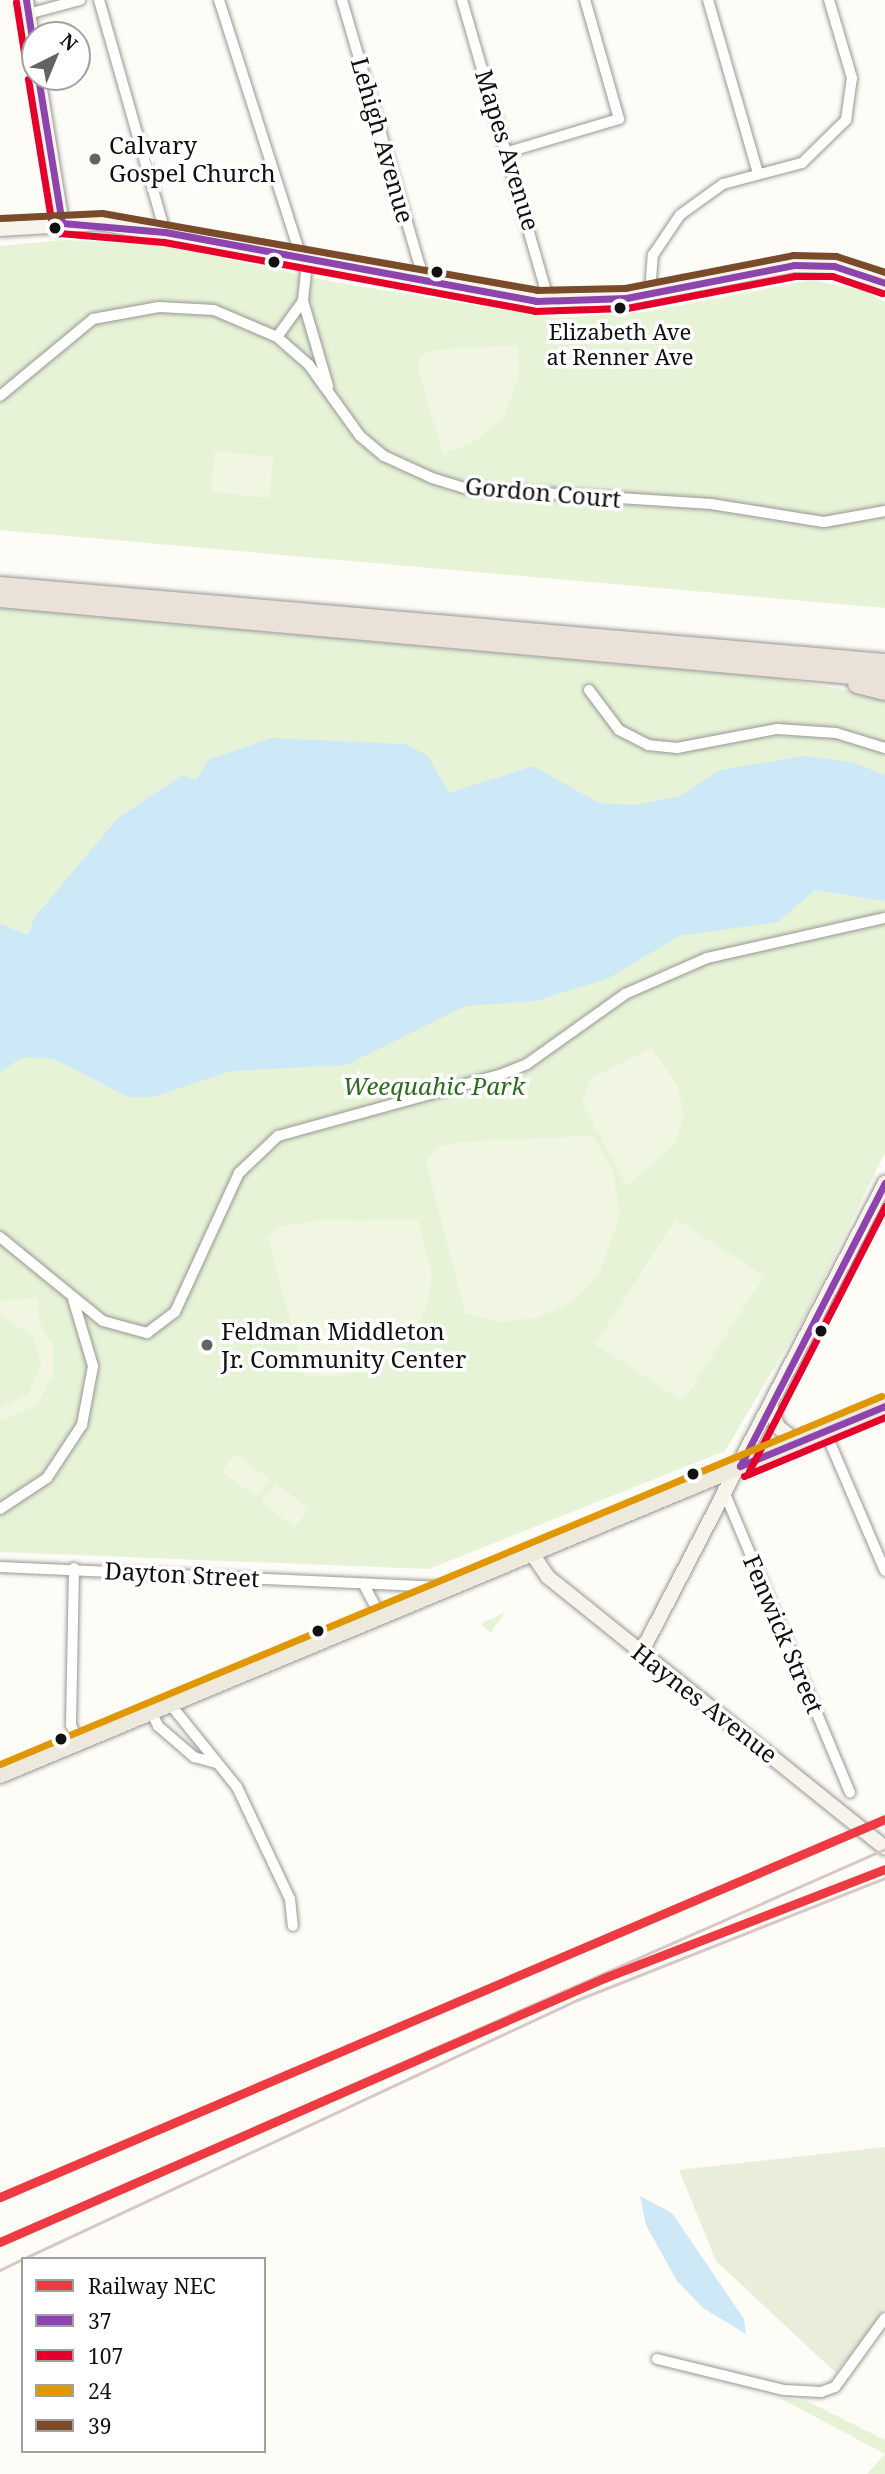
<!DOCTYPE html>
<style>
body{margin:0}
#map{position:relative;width:885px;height:2474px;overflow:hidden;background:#fdfcf7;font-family:"Noto Serif",serif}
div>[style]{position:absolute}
.green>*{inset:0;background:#e7f3d7}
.cemetery>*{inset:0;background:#e9eedb}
.pitch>*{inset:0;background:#f0f6e1;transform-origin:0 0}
.water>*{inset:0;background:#cde8f7}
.roads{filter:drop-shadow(0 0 2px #979795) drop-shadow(0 0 2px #979795)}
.minor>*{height:10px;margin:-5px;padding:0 5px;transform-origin:5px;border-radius:5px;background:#fffffe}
.secondary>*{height:14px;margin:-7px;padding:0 7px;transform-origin:7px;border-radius:7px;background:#f6f4eb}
.primary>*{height:16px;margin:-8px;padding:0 8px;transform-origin:8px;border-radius:8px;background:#ede9dc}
.motorway>*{height:18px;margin:-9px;padding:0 9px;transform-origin:9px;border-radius:9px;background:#eae1d8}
.rail>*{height:2.5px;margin:-1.25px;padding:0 1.25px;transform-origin:1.25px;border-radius:1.25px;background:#d9c6c7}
.bus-1>*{height:7px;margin:-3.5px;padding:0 3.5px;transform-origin:3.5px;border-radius:3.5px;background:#8e44ad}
.bus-2>*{height:7px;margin:-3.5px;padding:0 3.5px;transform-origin:3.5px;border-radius:3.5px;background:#e4002b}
.bus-3>*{height:7px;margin:-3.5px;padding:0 3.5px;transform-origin:3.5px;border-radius:3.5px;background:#e09702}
.bus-4>*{height:7px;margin:-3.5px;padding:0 3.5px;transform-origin:3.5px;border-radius:3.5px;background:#7a4b2a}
.rail-1>*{height:9px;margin:-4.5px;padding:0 4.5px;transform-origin:4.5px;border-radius:4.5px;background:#ee3a41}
.dots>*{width:19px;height:19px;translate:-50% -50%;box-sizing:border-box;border:4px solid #fff;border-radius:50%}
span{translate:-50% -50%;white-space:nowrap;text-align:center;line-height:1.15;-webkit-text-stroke:7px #fff;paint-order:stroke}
.bus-label{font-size:22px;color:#111}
.street-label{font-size:24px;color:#111}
.poi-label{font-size:24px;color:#111}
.left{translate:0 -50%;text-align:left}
.park-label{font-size:24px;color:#2f6b1f;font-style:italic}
.legend{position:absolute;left:21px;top:2257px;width:245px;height:196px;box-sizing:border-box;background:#fff;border:2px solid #a0a0a0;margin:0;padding:9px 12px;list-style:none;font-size:21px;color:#111}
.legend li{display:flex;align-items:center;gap:14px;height:35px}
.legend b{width:35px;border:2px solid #a0a0a0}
.north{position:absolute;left:21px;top:21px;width:70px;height:70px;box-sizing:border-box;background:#fff;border:2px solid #a0a0a0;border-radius:50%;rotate:43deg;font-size:19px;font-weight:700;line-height:28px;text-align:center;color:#111}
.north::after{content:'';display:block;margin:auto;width:24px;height:32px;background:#646362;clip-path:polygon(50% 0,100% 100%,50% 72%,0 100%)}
</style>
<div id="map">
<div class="green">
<i style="clip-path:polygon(64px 240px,163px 245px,334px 282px,555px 318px,645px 312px,812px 280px,863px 290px,885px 302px,885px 608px,0 530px,0 246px)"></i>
<i style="clip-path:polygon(0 608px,778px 678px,885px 697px,885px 1153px,806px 1314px,725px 1451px,429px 1569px,0 1552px)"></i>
<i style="clip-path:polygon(504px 1613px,491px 1633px,481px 1624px,482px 1623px)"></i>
<i style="clip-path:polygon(780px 2398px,807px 2401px,885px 2440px,885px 2474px,867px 2474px,885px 2454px)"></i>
</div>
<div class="cemetery">
<i style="clip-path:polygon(885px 2147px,885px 2309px,836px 2373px,716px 2261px,679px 2170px)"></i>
</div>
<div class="pitch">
<i style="clip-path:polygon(518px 345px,519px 377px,504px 416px,474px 442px,443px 454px,418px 370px,420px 357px,432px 350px)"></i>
<i style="left:215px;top:451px;width:59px;height:41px;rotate:6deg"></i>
<i style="clip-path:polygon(652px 1048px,678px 1087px,684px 1115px,675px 1144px,626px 1186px,582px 1102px,591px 1079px)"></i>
<i style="clip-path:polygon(593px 1136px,613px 1170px,620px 1216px,598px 1277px,570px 1303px,537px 1318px,501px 1322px,465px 1313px,426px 1162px,437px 1147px,458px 1142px)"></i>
<i style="clip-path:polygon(418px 1219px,432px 1274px,428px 1303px,413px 1333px,371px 1367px,337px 1377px,305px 1375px,268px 1238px,276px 1227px,323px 1220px)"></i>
<i style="left:676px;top:1219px;width:105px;height:149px;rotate:33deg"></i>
<i style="clip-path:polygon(37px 1298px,39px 1321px,53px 1346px,53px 1375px,37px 1405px,0 1421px,0 1408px,28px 1394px,41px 1365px,34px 1337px,0 1315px,0 1301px)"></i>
<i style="left:235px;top:1454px;width:43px;height:22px;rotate:36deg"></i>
<i style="left:276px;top:1483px;width:42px;height:24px;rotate:38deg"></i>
</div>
<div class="water">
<i style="clip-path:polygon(271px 738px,406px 744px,428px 756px,449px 793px,533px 766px,599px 803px,635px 805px,680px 796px,720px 770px,805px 756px,852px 762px,885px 775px,885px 901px,815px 890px,778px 922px,679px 936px,609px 978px,536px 1001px,465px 1006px,346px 1065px,230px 1071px,152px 1097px,128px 1097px,54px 1059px,23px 1057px,0 1072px,0 924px,28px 935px,34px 918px,118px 818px,182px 775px,196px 780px,208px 760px)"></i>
<i style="clip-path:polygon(640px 2196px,672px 2213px,744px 2319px,746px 2334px,703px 2308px,677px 2281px,646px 2225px)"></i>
</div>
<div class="roads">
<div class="minor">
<i style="left:99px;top:0;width:241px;rotate:74.1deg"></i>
<i style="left:219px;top:0;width:286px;rotate:72.3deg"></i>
<i style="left:306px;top:272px;width:29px;rotate:96deg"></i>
<i style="left:303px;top:301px;width:44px;rotate:125.8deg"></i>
<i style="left:342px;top:0;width:277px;rotate:73.7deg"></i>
<i style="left:420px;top:266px;width:15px;rotate:90deg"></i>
<i style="left:462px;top:0;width:313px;rotate:73.9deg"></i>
<i style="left:708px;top:0;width:180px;rotate:73.9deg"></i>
<i style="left:28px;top:14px;width:54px;rotate:-15.1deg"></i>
<i style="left:508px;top:152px;width:116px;rotate:-16.6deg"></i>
<i style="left:619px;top:119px;width:124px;rotate:-105.9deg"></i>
<i style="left:650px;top:294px;width:39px;rotate:-86deg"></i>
<i style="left:653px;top:255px;width:48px;rotate:-56deg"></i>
<i style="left:680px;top:215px;width:53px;rotate:-35.8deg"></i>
<i style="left:723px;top:184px;width:82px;rotate:-14.9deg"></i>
<i style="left:802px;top:163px;width:62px;rotate:-44.3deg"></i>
<i style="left:846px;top:120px;width:42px;rotate:-81.9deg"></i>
<i style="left:852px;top:78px;width:81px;rotate:-106.4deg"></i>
<i style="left:303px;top:301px;width:89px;rotate:73.6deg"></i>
<i style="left:0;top:396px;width:121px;rotate:-39.6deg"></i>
<i style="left:93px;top:319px;width:67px;rotate:-10.3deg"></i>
<i style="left:159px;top:307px;width:55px;rotate:3.1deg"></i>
<i style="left:214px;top:310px;width:69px;rotate:23.2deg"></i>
<i style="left:277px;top:337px;width:43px;rotate:41.2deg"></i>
<i style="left:309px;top:365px;width:87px;rotate:54.3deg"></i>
<i style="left:360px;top:436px;width:31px;rotate:40deg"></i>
<i style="left:384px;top:456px;width:53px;rotate:24.6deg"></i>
<i style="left:432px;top:478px;width:34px;rotate:17deg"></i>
<i style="left:465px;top:488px;width:247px;rotate:3.7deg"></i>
<i style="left:711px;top:504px;width:114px;rotate:9.1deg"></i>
<i style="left:824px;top:522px;width:62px;rotate:-10.2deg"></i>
<i style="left:589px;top:690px;width:50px;rotate:53.1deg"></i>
<i style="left:619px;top:730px;width:33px;rotate:27deg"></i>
<i style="left:648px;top:745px;width:29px;rotate:6deg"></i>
<i style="left:677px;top:748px;width:102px;rotate:-10.8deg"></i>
<i style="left:777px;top:729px;width:59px;rotate:3.9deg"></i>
<i style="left:836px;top:733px;width:51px;rotate:17deg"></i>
<i style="left:0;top:1237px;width:133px;rotate:39.2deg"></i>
<i style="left:103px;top:1321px;width:46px;rotate:15.3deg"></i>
<i style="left:147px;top:1333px;width:35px;rotate:-37deg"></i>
<i style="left:175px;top:1312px;width:153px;rotate:-65.3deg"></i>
<i style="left:239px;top:1173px;width:54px;rotate:-43.5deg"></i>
<i style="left:278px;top:1136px;width:230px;rotate:-15.4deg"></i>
<i style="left:500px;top:1075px;width:29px;rotate:-22deg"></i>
<i style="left:527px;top:1064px;width:120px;rotate:-35.5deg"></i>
<i style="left:625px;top:994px;width:90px;rotate:-23.7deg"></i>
<i style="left:707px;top:958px;width:182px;rotate:-12.7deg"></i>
<i style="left:825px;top:1431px;width:152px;rotate:66.8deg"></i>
<i style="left:723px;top:1489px;width:329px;rotate:67.3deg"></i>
<i style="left:0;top:1509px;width:56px;rotate:-33.4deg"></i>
<i style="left:47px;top:1478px;width:64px;rotate:-56.6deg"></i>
<i style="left:82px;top:1425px;width:60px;rotate:-79.4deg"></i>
<i style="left:93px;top:1366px;width:70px;rotate:-106.6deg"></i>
<i style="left:0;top:1567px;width:444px;rotate:2.6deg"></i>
<i style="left:74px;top:1568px;width:157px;rotate:91.1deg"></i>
<i style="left:71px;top:1725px;width:19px;rotate:65deg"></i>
<i style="left:364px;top:1585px;width:36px;rotate:62deg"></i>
<i style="left:170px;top:1704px;width:107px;rotate:51.1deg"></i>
<i style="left:237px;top:1787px;width:124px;rotate:64.7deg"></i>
<i style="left:290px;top:1899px;width:27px;rotate:84deg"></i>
<i style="left:151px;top:1711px;width:17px;rotate:65deg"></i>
<i style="left:158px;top:1726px;width:48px;rotate:40.7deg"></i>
<i style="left:194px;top:1757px;width:24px;rotate:15deg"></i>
<i style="left:657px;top:2359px;width:131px;rotate:13.7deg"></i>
<i style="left:784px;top:2390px;width:37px;rotate:3deg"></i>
<i style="left:821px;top:2392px;width:15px;rotate:-20deg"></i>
<i style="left:835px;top:2387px;width:85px;rotate:-54.1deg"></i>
</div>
<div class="secondary">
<i style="left:26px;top:0;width:58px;rotate:81deg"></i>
<i style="left:38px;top:77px;width:148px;rotate:80.7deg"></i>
<i style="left:0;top:229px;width:100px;rotate:-3.4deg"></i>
<i style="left:100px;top:223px;width:443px;rotate:10.1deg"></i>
<i style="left:536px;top:301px;width:90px;rotate:-1.9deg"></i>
<i style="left:626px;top:298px;width:171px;rotate:-11.1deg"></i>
<i style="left:794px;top:265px;width:40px;rotate:1.4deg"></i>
<i style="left:834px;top:266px;width:54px;rotate:18.4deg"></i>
<i style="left:771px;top:1408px;width:20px;rotate:70deg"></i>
<i style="left:778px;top:1427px;width:24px;rotate:38deg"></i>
<i style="left:531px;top:1552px;width:30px;rotate:56deg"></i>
<i style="left:548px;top:1577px;width:432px;rotate:38.8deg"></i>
<i style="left:641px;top:1653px;width:530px;rotate:-62.56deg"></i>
</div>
<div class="primary">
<i style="left:0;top:1775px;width:959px;rotate:-22.63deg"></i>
</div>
<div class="motorway">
<i style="left:0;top:586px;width:888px;rotate:4.97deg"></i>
<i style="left:0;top:598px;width:889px;rotate:5.17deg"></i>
<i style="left:857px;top:684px;width:29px;rotate:14deg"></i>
</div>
</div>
<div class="rail">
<i style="left:0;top:2240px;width:968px;rotate:-23.84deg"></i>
<i style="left:23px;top:2259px;width:612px;rotate:-25.06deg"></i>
<i style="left:577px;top:2000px;width:331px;rotate:-21.6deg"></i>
<i style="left:0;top:2270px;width:25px;rotate:-26deg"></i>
</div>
<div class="bus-1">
<i style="left:26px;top:0;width:58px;rotate:81deg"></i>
<i style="left:38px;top:77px;width:148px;rotate:80.7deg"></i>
<i style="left:62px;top:223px;width:103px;rotate:5deg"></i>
<i style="left:165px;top:232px;width:377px;rotate:10.5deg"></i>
<i style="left:536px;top:301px;width:90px;rotate:-1.9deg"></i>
<i style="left:626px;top:298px;width:171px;rotate:-11.1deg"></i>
<i style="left:794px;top:265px;width:40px;rotate:1.4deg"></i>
<i style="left:834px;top:266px;width:54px;rotate:18.4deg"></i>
<i style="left:740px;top:1466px;width:318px;rotate:-62.9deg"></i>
<i style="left:740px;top:1466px;width:157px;rotate:-22.5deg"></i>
</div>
<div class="bus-2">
<i style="left:16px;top:2px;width:58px;rotate:81deg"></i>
<i style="left:28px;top:79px;width:148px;rotate:80.7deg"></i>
<i style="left:52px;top:225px;width:11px;rotate:49deg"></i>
<i style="left:59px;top:233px;width:105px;rotate:4.9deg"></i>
<i style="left:164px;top:242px;width:377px;rotate:10.5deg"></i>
<i style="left:535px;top:311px;width:92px;rotate:-1.9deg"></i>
<i style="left:627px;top:308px;width:171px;rotate:-10.8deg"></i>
<i style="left:795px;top:276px;width:37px"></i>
<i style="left:832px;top:276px;width:53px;rotate:18.8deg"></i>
<i style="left:749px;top:1471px;width:298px;rotate:-62.8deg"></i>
<i style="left:744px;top:1476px;width:153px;rotate:-22.7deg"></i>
</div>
<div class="bus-3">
<i style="left:0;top:1764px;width:955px;rotate:-22.67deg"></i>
</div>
<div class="bus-4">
<i style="left:0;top:218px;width:102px;rotate:-2.8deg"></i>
<i style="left:102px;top:213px;width:442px;rotate:10deg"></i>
<i style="left:537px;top:290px;width:88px;rotate:-1.3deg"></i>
<i style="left:625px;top:288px;width:171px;rotate:-11.1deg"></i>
<i style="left:793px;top:255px;width:43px;rotate:1.3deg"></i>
<i style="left:836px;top:256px;width:52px;rotate:18.1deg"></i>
</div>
<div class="rail-1">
<i style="left:0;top:2197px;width:962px;rotate:-23.13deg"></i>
<i style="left:0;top:2242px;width:659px;rotate:-23.61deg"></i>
<i style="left:604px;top:1978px;width:301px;rotate:-21.2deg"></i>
</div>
<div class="dots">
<i style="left:95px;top:159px;background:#646362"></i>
<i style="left:55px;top:228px;background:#111"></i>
<i style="left:274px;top:262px;background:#111"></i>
<i style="left:437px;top:272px;background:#111"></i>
<i style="left:620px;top:308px;background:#111"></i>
<i style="left:821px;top:1331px;background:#111"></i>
<i style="left:207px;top:1345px;background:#646362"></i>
<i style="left:693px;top:1474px;background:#111"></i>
<i style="left:318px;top:1631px;background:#111"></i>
<i style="left:61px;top:1739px;background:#111"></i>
</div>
<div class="bus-label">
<span style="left:620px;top:344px">Elizabeth Ave<br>at Renner Ave</span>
</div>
<div class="street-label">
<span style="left:383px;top:140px;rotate:74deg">Lehigh Avenue</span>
<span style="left:508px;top:150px;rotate:73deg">Mapes Avenue</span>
<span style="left:543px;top:492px;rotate:5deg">Gordon Court</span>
<span style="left:182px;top:1574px;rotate:3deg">Dayton Street</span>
<span style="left:784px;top:1634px;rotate:67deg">Fenwick Street</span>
<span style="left:705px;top:1703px;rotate:38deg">Haynes Avenue</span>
</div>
<div class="poi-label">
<span class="left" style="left:109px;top:159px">Calvary<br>Gospel Church</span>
<span class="left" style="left:221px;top:1345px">Feldman Middleton<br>Jr. Community Center</span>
</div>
<div class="park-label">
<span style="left:434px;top:1086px">Weequahic Park</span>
</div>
<ul class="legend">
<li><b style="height:9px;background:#ee3a41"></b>Railway NEC</li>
<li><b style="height:9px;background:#8e44ad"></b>37</li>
<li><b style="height:9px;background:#e4002b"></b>107</li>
<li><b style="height:9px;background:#e09702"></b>24</li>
<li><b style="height:9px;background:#7a4b2a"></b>39</li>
</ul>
<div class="north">N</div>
</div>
